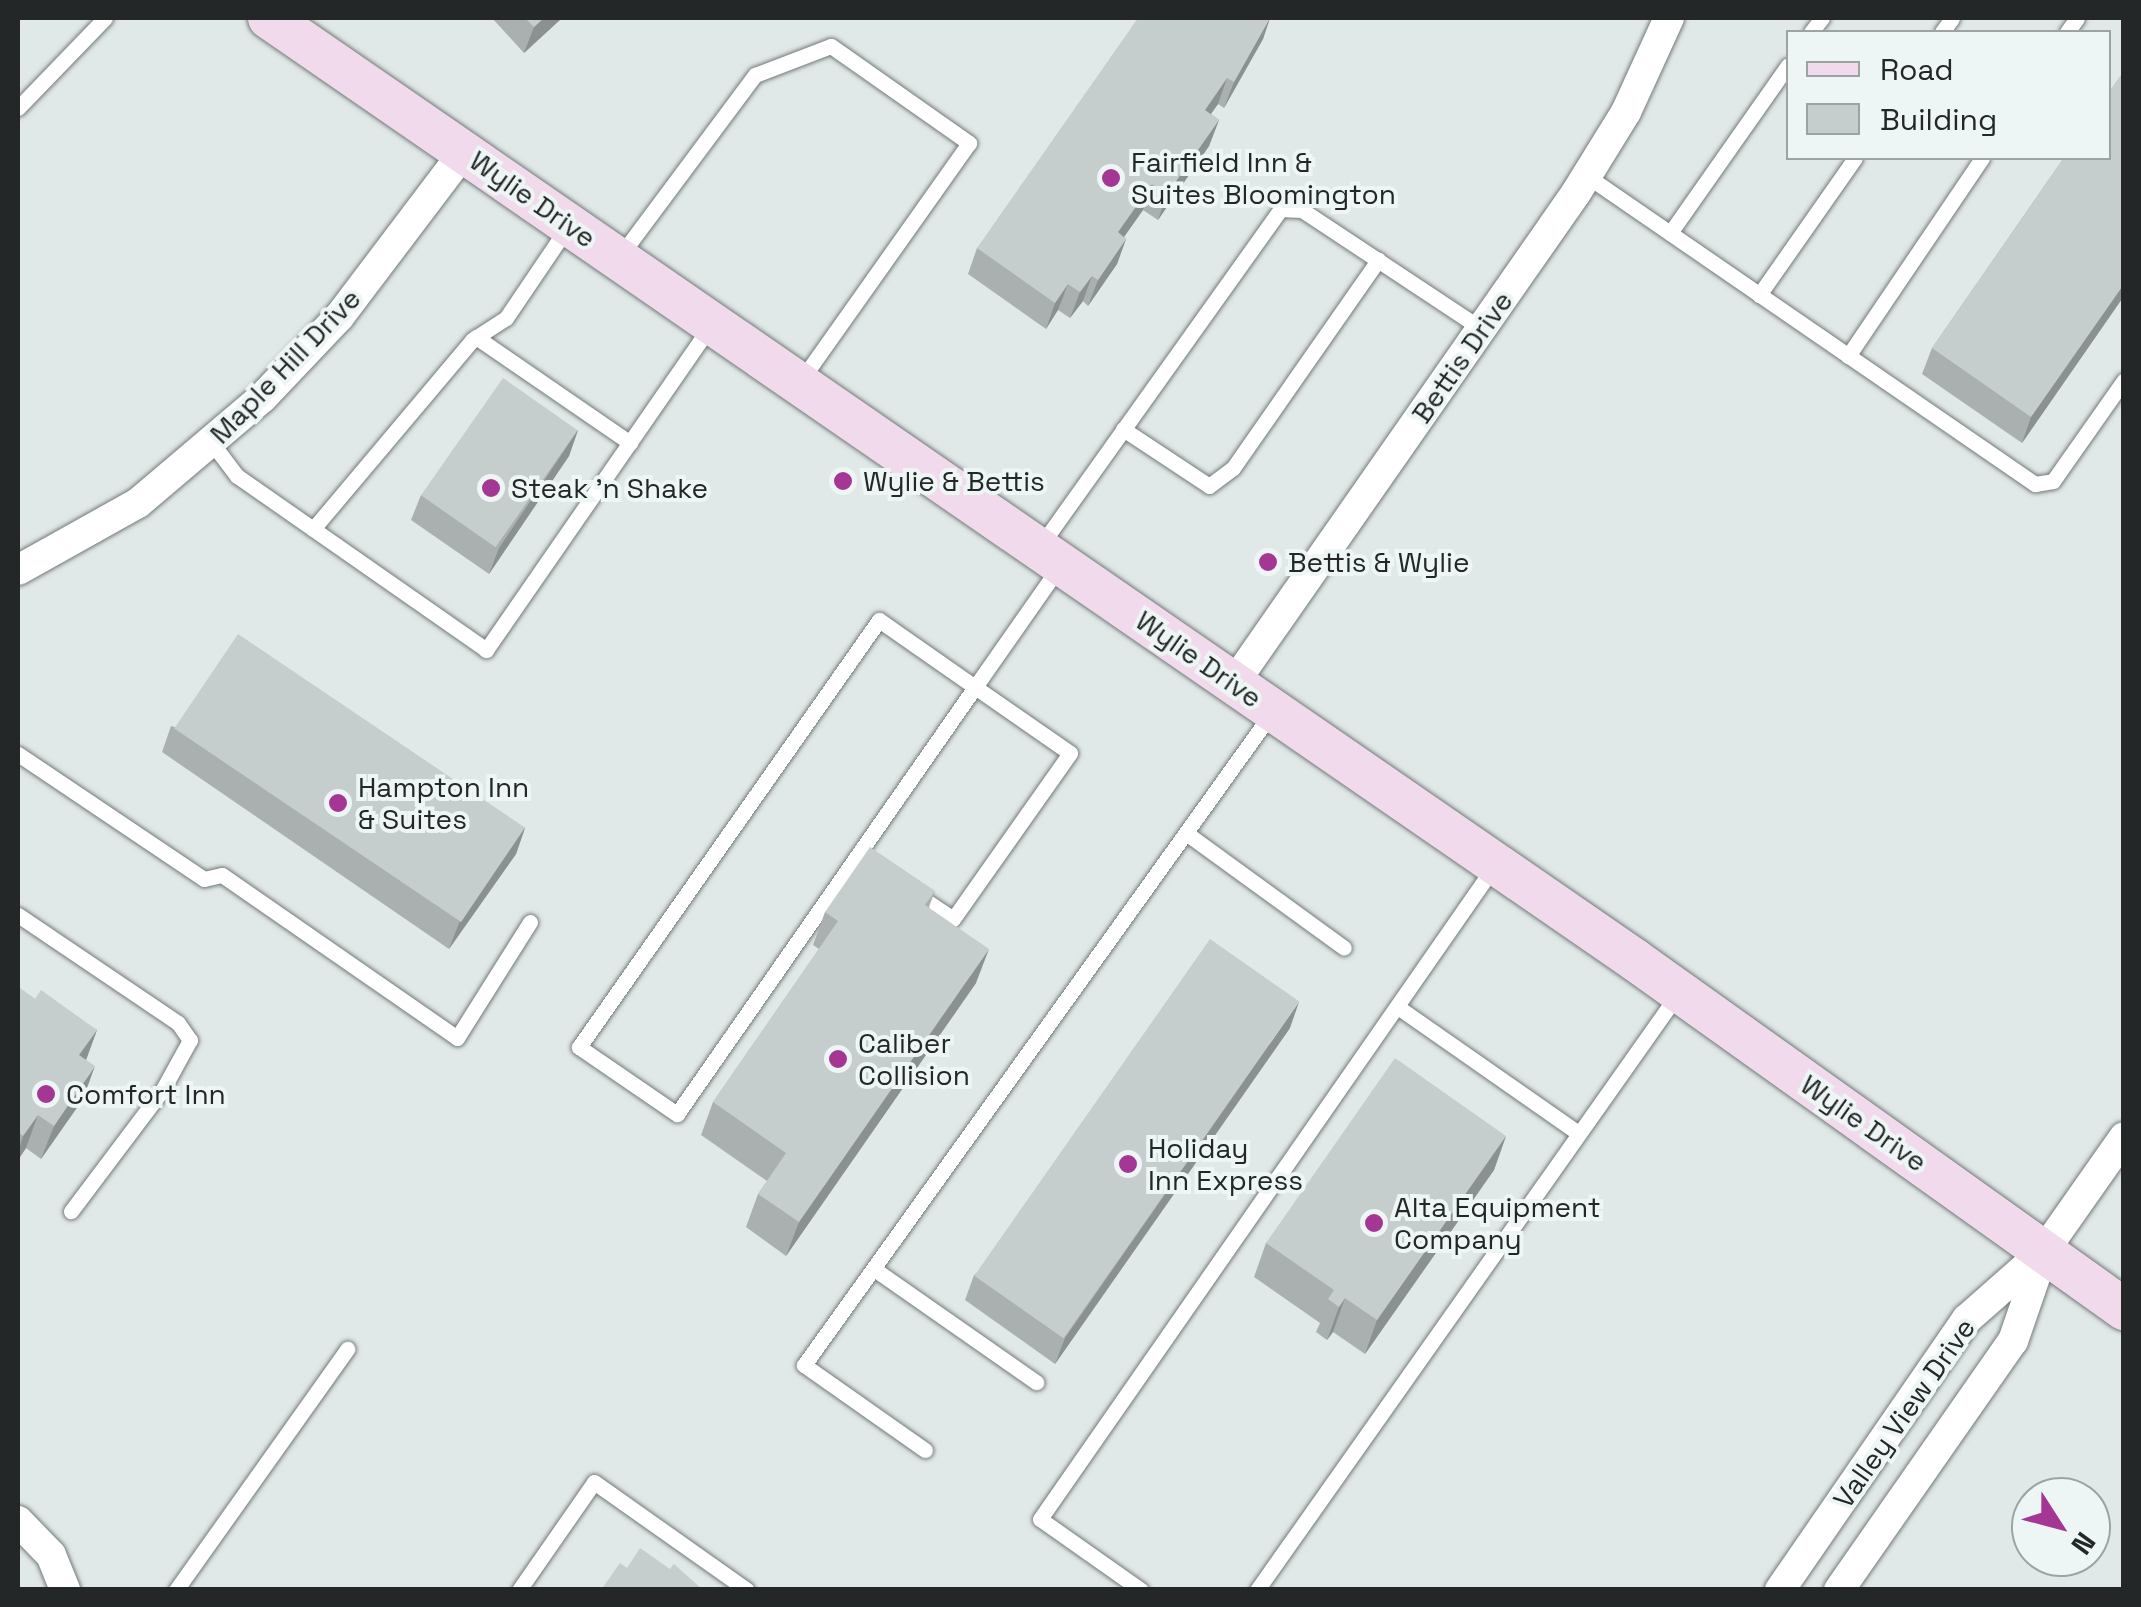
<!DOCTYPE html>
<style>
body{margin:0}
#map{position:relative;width:2141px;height:1607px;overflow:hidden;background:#e1e9e8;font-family:"Space Grotesk",sans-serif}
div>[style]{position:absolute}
.roads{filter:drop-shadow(0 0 2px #737a79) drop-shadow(0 0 2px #737a79)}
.service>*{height:15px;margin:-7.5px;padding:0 7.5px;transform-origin:7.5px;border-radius:7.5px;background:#fff}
.minor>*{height:30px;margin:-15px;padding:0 15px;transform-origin:15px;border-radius:15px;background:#fff}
.secondary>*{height:42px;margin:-21px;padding:0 21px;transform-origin:21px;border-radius:21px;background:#f0daec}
.wall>*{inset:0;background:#aab0b0}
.shaded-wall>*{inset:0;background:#8b9090}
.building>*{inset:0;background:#c6cdcd;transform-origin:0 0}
.dots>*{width:28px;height:28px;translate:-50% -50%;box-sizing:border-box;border:5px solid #eef6f5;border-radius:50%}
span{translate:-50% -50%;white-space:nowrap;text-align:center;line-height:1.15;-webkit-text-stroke:8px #eef6f5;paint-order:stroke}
.poi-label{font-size:28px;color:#242727}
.left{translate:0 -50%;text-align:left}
.street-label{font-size:28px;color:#242727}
.frame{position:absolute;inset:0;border:20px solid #242727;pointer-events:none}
.legend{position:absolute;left:1786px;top:30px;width:325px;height:130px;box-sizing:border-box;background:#eef6f5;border:2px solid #9da3a3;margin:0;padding:12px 18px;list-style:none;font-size:30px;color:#242727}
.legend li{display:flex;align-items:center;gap:20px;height:50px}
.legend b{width:50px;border:2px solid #9da3a3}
.north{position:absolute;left:2011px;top:1477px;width:100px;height:100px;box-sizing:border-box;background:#eef6f5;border:2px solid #9da3a3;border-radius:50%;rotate:126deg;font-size:28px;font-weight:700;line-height:40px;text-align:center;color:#242727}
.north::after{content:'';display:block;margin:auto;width:35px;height:45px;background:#a53794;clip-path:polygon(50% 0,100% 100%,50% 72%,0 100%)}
</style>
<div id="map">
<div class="roads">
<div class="service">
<i style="left:1811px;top:32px;width:18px;rotate:-52deg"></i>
<i style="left:1942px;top:32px;width:17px;rotate:-54deg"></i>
<i style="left:2067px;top:32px;width:17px;rotate:-54deg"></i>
<i style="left:18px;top:108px;width:125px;rotate:-46deg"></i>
<i style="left:1587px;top:176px;width:544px;rotate:34.51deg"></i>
<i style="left:2035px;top:484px;width:18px;rotate:-9deg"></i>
<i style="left:2053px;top:481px;width:123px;rotate:-54.9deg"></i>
<i style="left:1670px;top:233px;width:205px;rotate:-54.9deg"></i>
<i style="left:620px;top:256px;width:226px;rotate:-53.3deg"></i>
<i style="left:755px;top:75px;width:81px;rotate:-20.9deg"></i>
<i style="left:831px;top:46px;width:169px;rotate:35.1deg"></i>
<i style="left:969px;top:143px;width:291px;rotate:125.3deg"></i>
<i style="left:1759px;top:295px;width:167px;rotate:-55deg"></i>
<i style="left:476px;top:337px;width:187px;rotate:34.5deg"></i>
<i style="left:1848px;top:356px;width:239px;rotate:-55.9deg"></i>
<i style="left:1123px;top:429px;width:103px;rotate:33.5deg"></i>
<i style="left:1209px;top:486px;width:30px;rotate:-37deg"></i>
<i style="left:1233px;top:468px;width:254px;rotate:-55.1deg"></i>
<i style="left:212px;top:443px;width:41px;rotate:52.9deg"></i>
<i style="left:237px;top:476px;width:304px;rotate:34.9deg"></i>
<i style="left:486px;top:650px;width:394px;rotate:-55.3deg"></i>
<i style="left:313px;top:529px;width:247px;rotate:-49.9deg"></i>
<i style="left:472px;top:340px;width:40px;rotate:-32.9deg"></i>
<i style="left:506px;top:318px;width:109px;rotate:-55.9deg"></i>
<i style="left:1041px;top:545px;width:413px;rotate:-54.5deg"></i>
<i style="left:1281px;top:209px;width:21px;rotate:3deg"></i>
<i style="left:1302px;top:210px;width:216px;rotate:33.5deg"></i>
<i style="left:18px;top:754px;width:224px;rotate:33.9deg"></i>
<i style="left:204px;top:879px;width:18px;rotate:-13deg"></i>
<i style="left:222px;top:875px;width:286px;rotate:34.7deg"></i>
<i style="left:457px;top:1038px;width:137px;rotate:-57.8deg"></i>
<i style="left:1186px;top:833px;width:195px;rotate:36deg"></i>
<i style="left:913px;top:892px;width:48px;rotate:34deg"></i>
<i style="left:953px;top:919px;width:203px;rotate:-54.8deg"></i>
<i style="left:1070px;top:753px;width:116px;rotate:-145.2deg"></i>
<i style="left:975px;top:687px;width:117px;rotate:-145.1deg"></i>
<i style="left:879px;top:620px;width:522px;rotate:125.09deg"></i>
<i style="left:579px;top:1047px;width:119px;rotate:34.4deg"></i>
<i style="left:677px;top:1114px;width:521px;rotate:-55.09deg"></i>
<i style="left:975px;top:687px;width:146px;rotate:-55deg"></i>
<i style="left:18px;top:915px;width:193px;rotate:34deg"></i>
<i style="left:178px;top:1023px;width:21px;rotate:55deg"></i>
<i style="left:190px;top:1040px;width:56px;rotate:118.9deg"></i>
<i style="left:163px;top:1089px;width:153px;rotate:127deg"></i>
<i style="left:1399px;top:1008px;width:218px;rotate:34.9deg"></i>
<i style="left:874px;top:1269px;width:198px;rotate:34.9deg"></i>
<i style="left:925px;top:1450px;width:148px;rotate:-144.9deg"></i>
<i style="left:804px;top:1365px;width:801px;rotate:-54.35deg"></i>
<i style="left:176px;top:1590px;width:296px;rotate:-54.6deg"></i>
<i style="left:519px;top:1590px;width:131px;rotate:-55.2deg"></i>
<i style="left:594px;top:1482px;width:187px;rotate:35.2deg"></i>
<i style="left:1141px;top:1590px;width:123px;rotate:-144.9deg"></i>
<i style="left:1040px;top:1519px;width:793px;rotate:-55.17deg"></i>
<i style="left:1257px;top:1590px;width:728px;rotate:-54.78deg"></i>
</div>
<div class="minor">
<i style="left:18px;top:570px;width:137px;rotate:-29.2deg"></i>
<i style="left:138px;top:503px;width:162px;rotate:-40.3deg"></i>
<i style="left:262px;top:398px;width:112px;rotate:-46.5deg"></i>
<i style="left:339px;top:317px;width:207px;rotate:-52.9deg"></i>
<i style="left:1234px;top:683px;width:598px;rotate:-55.09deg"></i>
<i style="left:1576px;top:193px;width:95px;rotate:-58.3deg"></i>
<i style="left:1626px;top:112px;width:103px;rotate:-65.4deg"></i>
<i style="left:18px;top:1521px;width:47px;rotate:45.9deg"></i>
<i style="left:51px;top:1555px;width:38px;rotate:68deg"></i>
<i style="left:1780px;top:1590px;width:329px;rotate:-55.4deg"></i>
<i style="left:1967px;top:1319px;width:103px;rotate:-41.4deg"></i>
<i style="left:2044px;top:1251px;width:139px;rotate:-54.9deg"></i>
<i style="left:1839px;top:1590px;width:304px;rotate:-55.1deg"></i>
<i style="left:2013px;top:1341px;width:92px;rotate:-71deg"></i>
</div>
<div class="secondary">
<i style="left:269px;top:18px;width:1659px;rotate:34.59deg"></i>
<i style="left:1635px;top:960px;width:601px;rotate:35.52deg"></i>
</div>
</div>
<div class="wall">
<i style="clip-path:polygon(492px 18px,562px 18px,524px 53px)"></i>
<i style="clip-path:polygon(1270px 18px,1263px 39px,1224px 108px,1218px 104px,1211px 114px,1219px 120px,1209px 146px,1158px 220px,1143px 210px,1124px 237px,1126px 239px,1117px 264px,1088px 306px,1083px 301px,1070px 318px,1058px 310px,1046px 329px,968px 274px,977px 248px)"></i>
<i style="clip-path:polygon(2124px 71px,2124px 296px,2022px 443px,1922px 374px,1932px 348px)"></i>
<i style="clip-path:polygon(578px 430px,569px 456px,489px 574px,411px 520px,421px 495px)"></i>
<i style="clip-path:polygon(171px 726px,525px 828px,516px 854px,449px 949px,162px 752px)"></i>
<i style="clip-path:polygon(935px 891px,929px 907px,976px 983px,786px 1256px,746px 1227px,758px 1194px,767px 1181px,701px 1135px,713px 1102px,819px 949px,813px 945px,825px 912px)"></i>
<i style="clip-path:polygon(18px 987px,35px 999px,97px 1030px,86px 1059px,83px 1099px,41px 1159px,26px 1148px,18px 1160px)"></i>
<i style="clip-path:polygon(1290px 1028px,1055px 1364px,965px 1300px,974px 1275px)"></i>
<i style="clip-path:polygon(1506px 1136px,1494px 1170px,1365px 1354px,1333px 1332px,1327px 1340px,1316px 1332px,1320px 1323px,1254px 1277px,1266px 1243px)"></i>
</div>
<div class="shaded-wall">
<i style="clip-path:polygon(544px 18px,562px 18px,524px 53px,534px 27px)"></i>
<i style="clip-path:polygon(1270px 18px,1263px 39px,1224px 108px,1234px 82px)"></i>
<i style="clip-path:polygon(1227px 78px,1218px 104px,1195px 136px,1205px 110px)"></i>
<i style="clip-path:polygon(1219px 120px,1209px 146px,1158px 220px,1167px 194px)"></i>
<i style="clip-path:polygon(1152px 184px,1143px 210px,1109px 258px,1118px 232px)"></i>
<i style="clip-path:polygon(1126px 239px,1117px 264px,1088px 306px,1098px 280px)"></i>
<i style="clip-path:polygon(1092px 276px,1083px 301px,1070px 318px,1080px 292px)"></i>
<i style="clip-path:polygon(1068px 284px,1058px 310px,1046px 329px,1055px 303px)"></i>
<i style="clip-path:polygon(2124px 284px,2124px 296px,2022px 443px,2031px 417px)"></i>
<i style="clip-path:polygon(578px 430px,569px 456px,489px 574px,499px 548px)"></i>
<i style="clip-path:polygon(525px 828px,516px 854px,449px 949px,459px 923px)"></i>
<i style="clip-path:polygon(989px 949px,976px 983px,786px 1256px,799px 1222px)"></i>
<i style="clip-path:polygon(1299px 1002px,1290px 1028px,1055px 1364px,1065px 1338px)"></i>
<i style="clip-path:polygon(97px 1030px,85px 1063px,79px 1055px)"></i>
<i style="clip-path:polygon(95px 1066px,83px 1099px,41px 1159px,54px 1126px)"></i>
<i style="clip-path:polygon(38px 1115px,26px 1148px,18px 1160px,18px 1152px,23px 1136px)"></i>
<i style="clip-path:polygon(1506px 1136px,1494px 1170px,1365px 1354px,1377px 1320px)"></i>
<i style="clip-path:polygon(1345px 1298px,1333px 1332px,1327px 1340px,1339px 1307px)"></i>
</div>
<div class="building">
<i style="clip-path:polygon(525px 18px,544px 18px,534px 27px)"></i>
<i style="clip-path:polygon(1138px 18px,1270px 18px,1234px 82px,1227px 78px,1205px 110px,1219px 120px,1167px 194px,1152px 184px,1118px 232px,1126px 239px,1098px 280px,1092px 276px,1080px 292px,1068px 284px,1055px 303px,977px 248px)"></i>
<i style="clip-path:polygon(2124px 71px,2124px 284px,2031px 417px,1932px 348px,2064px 158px,2108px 158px,2108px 93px)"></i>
<i style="left:503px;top:378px;width:91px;height:143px;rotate:35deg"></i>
<i style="left:238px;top:634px;width:346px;height:114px;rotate:34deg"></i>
<i style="clip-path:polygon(870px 847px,935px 891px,925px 905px,989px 949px,799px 1222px,758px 1194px,786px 1153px,713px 1102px,838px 921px,825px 912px)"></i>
<i style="left:1210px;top:939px;width:109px;height:411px;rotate:35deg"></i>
<i style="clip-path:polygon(18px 987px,35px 999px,41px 990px,97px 1030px,79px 1055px,95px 1066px,54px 1126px,38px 1115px,23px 1136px,18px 1132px)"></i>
<i style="clip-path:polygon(1395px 1058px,1506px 1136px,1377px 1320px,1345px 1298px,1339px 1307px,1328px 1299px,1334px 1290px,1266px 1243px)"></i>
<i style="clip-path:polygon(640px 1548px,670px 1569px,674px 1564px,703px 1590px,601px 1590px,620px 1563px,627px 1568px)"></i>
</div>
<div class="dots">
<i style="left:1111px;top:178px;background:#a53794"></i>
<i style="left:843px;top:481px;background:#a53794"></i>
<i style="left:491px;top:488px;background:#a53794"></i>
<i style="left:1268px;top:562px;background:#a53794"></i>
<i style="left:338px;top:803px;background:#a53794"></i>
<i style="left:838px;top:1059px;background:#a53794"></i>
<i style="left:46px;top:1094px;background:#a53794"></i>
<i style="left:1128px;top:1164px;background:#a53794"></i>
<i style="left:1374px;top:1223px;background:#a53794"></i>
</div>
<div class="poi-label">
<span class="left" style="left:1131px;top:178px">Fairfield Inn &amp;<br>Suites Bloomington</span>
<span class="left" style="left:863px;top:481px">Wylie &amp; Bettis</span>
<span class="left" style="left:511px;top:488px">Steak 'n Shake</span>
<span class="left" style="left:1288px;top:562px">Bettis &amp; Wylie</span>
<span class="left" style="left:358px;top:803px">Hampton Inn<br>&amp; Suites</span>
<span class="left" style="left:858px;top:1059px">Caliber<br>Collision</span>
<span class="left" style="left:66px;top:1094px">Comfort Inn</span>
<span class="left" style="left:1148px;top:1164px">Holiday<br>Inn Express</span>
<span class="left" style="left:1394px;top:1223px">Alta Equipment<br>Company</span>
</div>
<div class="street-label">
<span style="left:533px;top:199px;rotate:35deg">Wylie Drive</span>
<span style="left:1462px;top:357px;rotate:-55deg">Bettis Drive</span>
<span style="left:285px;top:366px;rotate:-46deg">Maple Hill Drive</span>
<span style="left:1199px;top:659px;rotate:35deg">Wylie Drive</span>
<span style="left:1864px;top:1123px;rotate:35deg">Wylie Drive</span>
<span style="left:1904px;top:1413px;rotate:-55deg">Valley View Drive</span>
</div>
<div class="frame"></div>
<ul class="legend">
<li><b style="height:12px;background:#f0daec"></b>Road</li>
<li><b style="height:28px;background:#c6cdcd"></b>Building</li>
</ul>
<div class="north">N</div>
</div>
